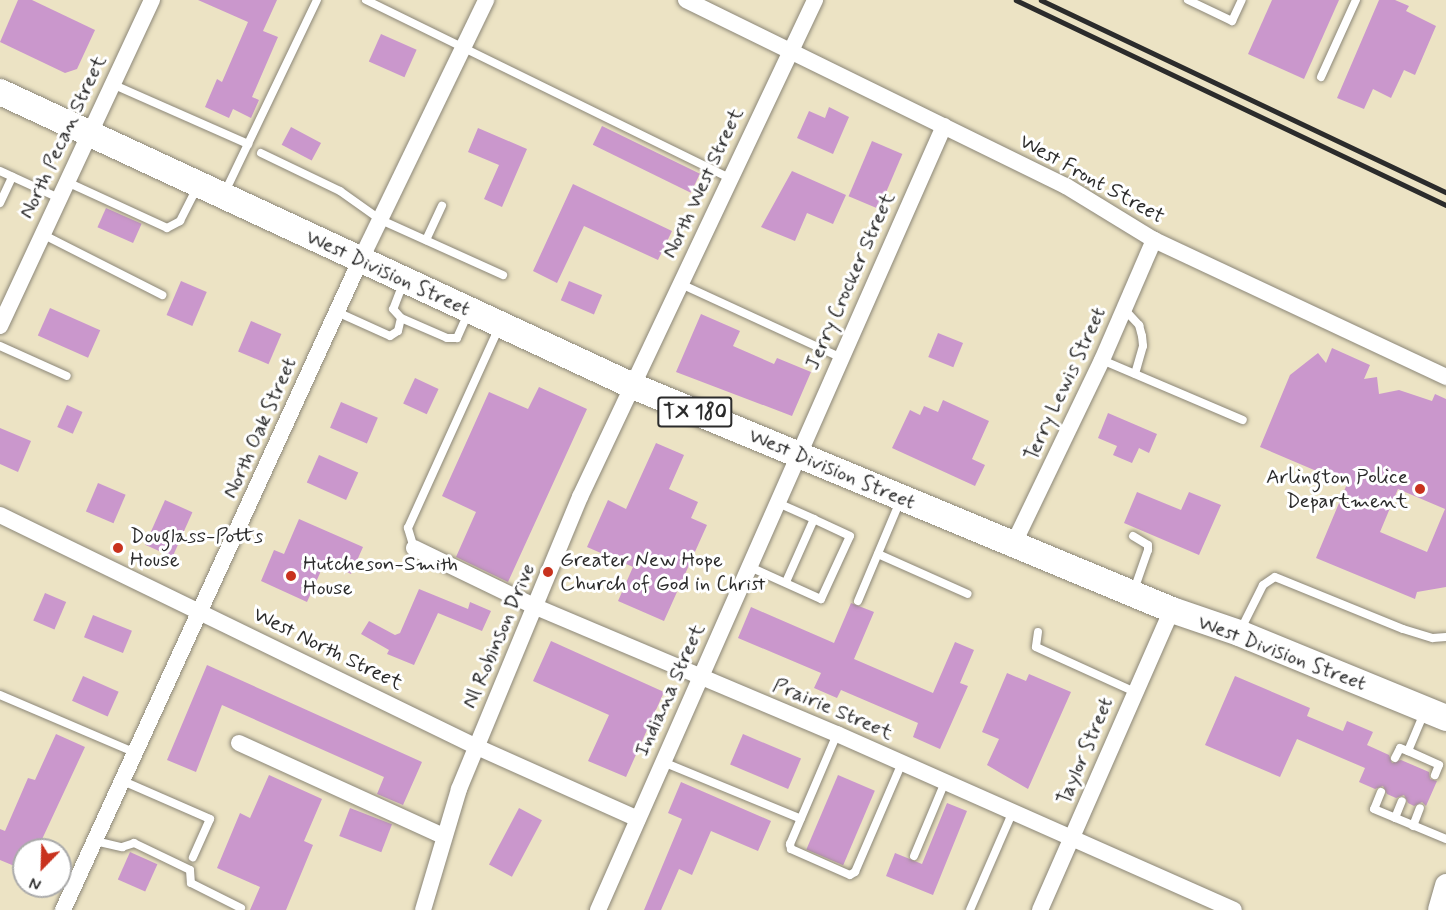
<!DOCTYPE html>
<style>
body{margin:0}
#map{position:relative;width:1446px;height:910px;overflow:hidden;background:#ece3c4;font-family:Mynerve,sans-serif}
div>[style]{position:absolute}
.building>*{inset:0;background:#ca97cc;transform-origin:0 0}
.roads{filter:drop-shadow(0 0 2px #8c8778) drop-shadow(0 0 2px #8c8778)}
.lane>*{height:8px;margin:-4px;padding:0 4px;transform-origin:4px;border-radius:4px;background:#fff}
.street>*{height:16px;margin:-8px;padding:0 8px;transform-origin:8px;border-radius:8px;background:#fff}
.secondary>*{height:22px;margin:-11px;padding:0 11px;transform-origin:11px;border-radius:11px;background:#fff}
.primary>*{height:26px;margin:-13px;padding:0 13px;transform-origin:13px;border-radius:13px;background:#fff}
.rail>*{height:4.5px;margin:-2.25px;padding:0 2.25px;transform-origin:2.25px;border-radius:2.25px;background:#2b2b2b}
.dots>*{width:16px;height:16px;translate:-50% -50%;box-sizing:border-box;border:3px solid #fff;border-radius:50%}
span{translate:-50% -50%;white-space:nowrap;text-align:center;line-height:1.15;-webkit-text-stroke:6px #fff;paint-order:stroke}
.shield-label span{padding:2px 4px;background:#fff;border:2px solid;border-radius:4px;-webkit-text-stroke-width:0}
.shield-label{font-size:20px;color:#2b2b2b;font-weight:700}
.street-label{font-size:21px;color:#2b2b2b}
.poi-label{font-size:21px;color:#2b2b2b}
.right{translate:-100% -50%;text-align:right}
.left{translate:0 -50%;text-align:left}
.north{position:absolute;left:12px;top:838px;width:60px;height:60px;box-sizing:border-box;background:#fff;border:2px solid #aaa;border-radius:50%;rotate:203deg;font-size:16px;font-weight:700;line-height:24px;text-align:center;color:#2b2b2b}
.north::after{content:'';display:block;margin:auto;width:21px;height:27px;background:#c8321e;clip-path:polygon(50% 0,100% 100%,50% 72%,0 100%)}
</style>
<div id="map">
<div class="building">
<i style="clip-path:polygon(18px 0,32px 0,95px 30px,77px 69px,65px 73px,0 42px)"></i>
<i style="clip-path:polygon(198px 0,277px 0,263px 31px,278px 37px,252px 97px,259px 100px,251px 118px,233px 109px,229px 118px,205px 107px,217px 79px,222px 82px,248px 22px)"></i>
<i style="clip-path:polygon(1272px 0,1339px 0,1304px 79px,1248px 54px)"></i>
<i style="clip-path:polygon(1379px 0,1395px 0,1409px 6px,1406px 11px,1436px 26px,1415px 75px,1404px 70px,1391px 98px,1373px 89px,1364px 109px,1337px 98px)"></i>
<i style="left:381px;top:34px;width:39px;height:30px;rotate:24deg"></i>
<i style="clip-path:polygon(829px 107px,849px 117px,833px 154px,797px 138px,809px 111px,825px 118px)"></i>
<i style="left:602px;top:126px;width:109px;height:21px;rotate:26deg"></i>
<i style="left:291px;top:127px;width:34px;height:20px;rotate:28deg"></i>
<i style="clip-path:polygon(478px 128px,527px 149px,502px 207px,484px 199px,499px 165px,468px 152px)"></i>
<i style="left:872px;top:141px;width:33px;height:60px;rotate:23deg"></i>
<i style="clip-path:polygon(792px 171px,846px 195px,833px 224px,807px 213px,795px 241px,761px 227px)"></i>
<i style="clip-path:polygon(573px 184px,672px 231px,658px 260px,584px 226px,557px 283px,533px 271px)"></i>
<i style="left:106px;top:208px;width:39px;height:21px;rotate:24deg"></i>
<i style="left:181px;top:281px;width:28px;height:37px;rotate:23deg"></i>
<i style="left:569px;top:281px;width:36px;height:21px;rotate:23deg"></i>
<i style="left:50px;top:308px;width:55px;height:30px;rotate:24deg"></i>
<i style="clip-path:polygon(701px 314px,740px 331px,733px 346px,774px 364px,777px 358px,811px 372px,792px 416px,676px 372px)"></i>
<i style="left:251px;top:321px;width:33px;height:33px;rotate:23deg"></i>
<i style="left:938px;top:333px;width:27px;height:26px;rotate:22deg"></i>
<i style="clip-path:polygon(evenodd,1332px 348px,1370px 365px,1364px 379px,1377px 377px,1379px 394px,1399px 390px,1432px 401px,1435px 394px,1446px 399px,1446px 587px,1417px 592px,1415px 599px,1316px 558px,1347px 484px,1260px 447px,1290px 375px,1318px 353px,1326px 363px,1332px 348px,1398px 489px,1445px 509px,1427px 552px,1380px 532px,1398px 489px)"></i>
<i style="left:415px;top:378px;width:26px;height:28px;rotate:25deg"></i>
<i style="clip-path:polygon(539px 387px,587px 409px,508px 582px,456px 557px,476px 512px,442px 496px,489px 392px,528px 409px)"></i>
<i style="clip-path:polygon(943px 400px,989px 421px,972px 459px,985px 465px,975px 486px,892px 448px,910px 410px,920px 415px,924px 406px,938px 412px)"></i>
<i style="left:341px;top:402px;width:40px;height:28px;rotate:23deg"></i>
<i style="left:67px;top:405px;width:17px;height:24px;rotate:24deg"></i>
<i style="clip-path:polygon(1108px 413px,1157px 434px,1149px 453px,1139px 448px,1132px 463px,1113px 455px,1117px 446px,1098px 438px)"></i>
<i style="clip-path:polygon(0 428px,31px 441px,18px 472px,0 464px)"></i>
<i style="clip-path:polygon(656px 443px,684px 455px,669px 489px,698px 502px,691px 518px,707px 525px,664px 621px,618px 601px,633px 567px,587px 547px,608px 500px,626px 509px)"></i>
<i style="left:319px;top:455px;width:43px;height:30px;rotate:24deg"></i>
<i style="left:98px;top:483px;width:30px;height:31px;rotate:23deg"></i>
<i style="clip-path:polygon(1137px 492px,1181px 510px,1189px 492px,1221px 505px,1199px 555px,1124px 523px)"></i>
<i style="left:165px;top:500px;width:30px;height:49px;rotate:24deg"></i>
<i style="clip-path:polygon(299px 519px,363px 547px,351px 574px,325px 562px,307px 602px,261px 581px,274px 550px,284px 554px)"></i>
<i style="clip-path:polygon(419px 589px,468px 609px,470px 602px,491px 611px,482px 631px,438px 613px,414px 665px,387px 654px,389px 650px,361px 634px,369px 621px,395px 635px,400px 633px)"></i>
<i style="left:45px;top:593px;width:23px;height:30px;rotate:23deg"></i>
<i style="clip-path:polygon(851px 603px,874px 612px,854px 659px,933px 693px,955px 642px,974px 650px,960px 683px,968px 686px,940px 749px,913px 737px,918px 723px,841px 690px,837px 698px,814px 688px,821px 673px,738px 638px,751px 607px,834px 643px)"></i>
<i style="left:93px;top:615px;width:42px;height:24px;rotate:22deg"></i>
<i style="clip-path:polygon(551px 641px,664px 692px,626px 777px,588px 761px,609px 715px,533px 681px)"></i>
<i style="clip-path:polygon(207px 665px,422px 762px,403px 805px,377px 794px,384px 777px,222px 705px,196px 772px,167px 760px)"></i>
<i style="clip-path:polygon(1007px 673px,1026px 681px,1029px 674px,1071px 692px,1028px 789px,987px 765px,999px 739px,982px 732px)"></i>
<i style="left:83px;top:676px;width:39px;height:27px;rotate:24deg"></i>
<i style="clip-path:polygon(1235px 676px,1310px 708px,1307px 716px,1343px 731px,1347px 721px,1373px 732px,1367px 745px,1389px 755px,1392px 763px,1401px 760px,1429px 772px,1430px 779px,1437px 781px,1426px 806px,1422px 802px,1414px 806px,1408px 803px,1404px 795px,1396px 798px,1387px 794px,1383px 786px,1375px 789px,1359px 782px,1365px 768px,1297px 739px,1280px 777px,1205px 745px)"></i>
<i style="clip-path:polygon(56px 734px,85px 747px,37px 850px,24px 850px,24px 870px,0 860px,0 829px,5px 831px,28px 778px,35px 780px)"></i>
<i style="left:743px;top:734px;width:63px;height:33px;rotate:23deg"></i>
<i style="clip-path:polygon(269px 775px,322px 799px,304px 841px,313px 845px,286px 910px,250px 910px,260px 887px,217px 868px,240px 813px,250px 818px)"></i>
<i style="left:838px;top:775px;width:40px;height:81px;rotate:23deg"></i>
<i style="clip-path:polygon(681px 782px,771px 821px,758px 851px,711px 831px,692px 875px,679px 869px,661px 910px,644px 910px,682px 819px,668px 813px)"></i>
<i style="clip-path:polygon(947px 803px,967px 811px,933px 895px,886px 876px,895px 853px,922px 864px)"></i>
<i style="left:350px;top:808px;width:45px;height:30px;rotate:21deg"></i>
<i style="left:519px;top:808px;width:26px;height:64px;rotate:28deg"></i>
<i style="left:130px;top:852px;width:30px;height:30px;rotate:24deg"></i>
</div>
<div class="roads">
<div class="lane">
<i style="left:366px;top:0;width:405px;rotate:26.1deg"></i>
<i style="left:1188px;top:0;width:49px;rotate:25.5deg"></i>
<i style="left:1232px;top:21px;width:23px;rotate:-65deg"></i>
<i style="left:1321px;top:77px;width:85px;rotate:-65.6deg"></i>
<i style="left:112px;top:84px;width:149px;rotate:23.8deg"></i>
<i style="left:261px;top:153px;width:88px;rotate:25.7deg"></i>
<i style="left:340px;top:191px;width:50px;rotate:35.3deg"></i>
<i style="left:381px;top:220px;width:134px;rotate:24.3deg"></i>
<i style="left:0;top:171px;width:65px;rotate:24.6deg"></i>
<i style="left:67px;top:182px;width:110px;rotate:24.7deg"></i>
<i style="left:167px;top:228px;width:15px;rotate:-28deg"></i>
<i style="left:180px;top:221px;width:38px;rotate:-63deg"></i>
<i style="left:224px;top:194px;width:215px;rotate:-64.4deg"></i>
<i style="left:0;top:203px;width:29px;rotate:-65deg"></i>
<i style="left:42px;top:234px;width:135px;rotate:26.9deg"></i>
<i style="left:426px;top:240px;width:38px;rotate:-65deg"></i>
<i style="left:404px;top:281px;width:30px;rotate:111deg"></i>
<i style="left:393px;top:309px;width:12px;rotate:48deg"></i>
<i style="left:401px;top:318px;width:50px;rotate:23.5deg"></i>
<i style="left:447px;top:338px;width:10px"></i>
<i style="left:457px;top:338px;width:30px;rotate:-66deg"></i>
<i style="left:681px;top:284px;width:175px;rotate:24.7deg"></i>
<i style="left:1125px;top:310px;width:21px;rotate:47deg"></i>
<i style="left:1139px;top:325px;width:11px;rotate:75deg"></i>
<i style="left:1142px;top:336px;width:10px;rotate:84deg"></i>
<i style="left:1143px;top:346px;width:29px;rotate:106deg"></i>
<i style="left:337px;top:312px;width:58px;rotate:24.4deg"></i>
<i style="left:390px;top:336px;width:9px;rotate:-32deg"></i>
<i style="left:398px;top:331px;width:13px;rotate:-77deg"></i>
<i style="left:0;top:346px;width:73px;rotate:24.1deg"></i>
<i style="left:1102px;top:360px;width:153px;rotate:23.1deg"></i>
<i style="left:778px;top:503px;width:39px;rotate:24deg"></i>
<i style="left:1133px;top:536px;width:17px;rotate:31deg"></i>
<i style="left:1148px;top:545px;width:5px;rotate:90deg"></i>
<i style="left:1148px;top:550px;width:42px;rotate:109.3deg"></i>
<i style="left:414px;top:548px;width:21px;rotate:-107deg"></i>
<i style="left:408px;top:528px;width:221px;rotate:-65.6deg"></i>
<i style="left:878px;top:554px;width:98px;rotate:24deg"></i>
<i style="left:750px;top:567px;width:78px;rotate:24.3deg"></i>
<i style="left:821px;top:599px;width:69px;rotate:-65.3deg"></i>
<i style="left:850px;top:536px;width:40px;rotate:-155deg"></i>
<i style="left:814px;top:519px;width:69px;rotate:114deg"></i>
<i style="left:858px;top:601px;width:108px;rotate:-67.2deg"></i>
<i style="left:1240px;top:631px;width:51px;rotate:-63.4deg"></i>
<i style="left:1263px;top:585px;width:14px;rotate:-34deg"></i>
<i style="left:1275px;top:577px;width:138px;rotate:22.1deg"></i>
<i style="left:1403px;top:629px;width:31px;rotate:17deg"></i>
<i style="left:1433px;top:638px;width:13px;rotate:-4deg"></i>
<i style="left:1038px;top:632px;width:15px;rotate:98deg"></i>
<i style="left:1036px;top:647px;width:109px;rotate:24.4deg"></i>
<i style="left:0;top:695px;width:148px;rotate:23.1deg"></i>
<i style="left:837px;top:734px;width:120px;rotate:113.1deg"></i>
<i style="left:790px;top:844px;width:5px;rotate:79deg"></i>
<i style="left:791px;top:849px;width:64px;rotate:23.8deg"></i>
<i style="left:850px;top:875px;width:6px;rotate:-31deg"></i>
<i style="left:855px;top:872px;width:119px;rotate:-66.7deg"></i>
<i style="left:1408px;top:751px;width:34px;rotate:24deg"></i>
<i style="left:1439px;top:765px;width:11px;rotate:112deg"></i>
<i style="left:1395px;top:758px;width:11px;rotate:-63deg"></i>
<i style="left:1400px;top:748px;width:9px;rotate:21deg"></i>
<i style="left:1408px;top:751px;width:41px;rotate:-67.2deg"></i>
<i style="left:663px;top:762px;width:149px;rotate:22.4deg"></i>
<i style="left:123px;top:781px;width:95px;rotate:23.6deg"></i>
<i style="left:210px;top:819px;width:42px;rotate:114.1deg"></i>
<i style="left:1381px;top:792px;width:18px;rotate:112deg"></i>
<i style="left:1374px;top:809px;width:78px;rotate:22.6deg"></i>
<i style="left:1395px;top:818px;width:18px;rotate:-68deg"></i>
<i style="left:1413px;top:826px;width:19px;rotate:-69deg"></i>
<i style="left:95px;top:841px;width:28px;rotate:13deg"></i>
<i style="left:122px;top:847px;width:13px;rotate:-18deg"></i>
<i style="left:134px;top:843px;width:62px;rotate:25.7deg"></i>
<i style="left:190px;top:870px;width:13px;rotate:86deg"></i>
<i style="left:191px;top:883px;width:56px;rotate:26.6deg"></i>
<i style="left:914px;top:856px;width:80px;rotate:-67.3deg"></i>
<i style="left:970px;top:910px;width:108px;rotate:-66.5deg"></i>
</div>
<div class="street">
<i style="left:686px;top:0;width:423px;rotate:26.1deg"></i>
<i style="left:1066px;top:186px;width:103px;rotate:31.5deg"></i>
<i style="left:1154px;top:240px;width:323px;rotate:25.1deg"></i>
<i style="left:0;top:326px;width:360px;rotate:-65deg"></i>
<i style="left:0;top:515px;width:530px;rotate:25.94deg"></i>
<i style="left:477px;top:747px;width:176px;rotate:24.1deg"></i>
<i style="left:1013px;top:545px;width:205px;rotate:-64.3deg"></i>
<i style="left:1102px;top:360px;width:131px;rotate:-66.6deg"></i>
<i style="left:414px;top:548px;width:136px;rotate:25.8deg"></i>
<i style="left:536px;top:607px;width:327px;rotate:22.9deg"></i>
<i style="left:837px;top:734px;width:434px;rotate:23.9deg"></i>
<i style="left:239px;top:743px;width:224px;rotate:24.5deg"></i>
<i style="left:63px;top:910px;width:714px;rotate:-65.41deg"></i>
<i style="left:360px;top:261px;width:290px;rotate:-64.2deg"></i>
<i style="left:423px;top:910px;width:126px;rotate:-73.4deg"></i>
<i style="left:459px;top:789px;width:316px;rotate:-67.5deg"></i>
<i style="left:580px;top:497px;width:550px;rotate:-64.69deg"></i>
<i style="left:598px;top:910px;width:857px;rotate:-66.19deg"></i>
<i style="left:1040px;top:910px;width:328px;rotate:-66.3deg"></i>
</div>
<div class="secondary">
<i style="left:1439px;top:910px;width:26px;rotate:-74deg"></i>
</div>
<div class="primary">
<i style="left:0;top:92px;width:698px;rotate:24.91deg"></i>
<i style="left:633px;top:386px;width:584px;rotate:22.57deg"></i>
<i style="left:1172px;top:610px;width:71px;rotate:18.9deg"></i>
<i style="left:1239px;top:633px;width:224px;rotate:22.3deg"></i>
</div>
</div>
<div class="rail">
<i style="left:1016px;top:0;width:476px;rotate:25.5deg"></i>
<i style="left:1041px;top:0;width:448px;rotate:25.4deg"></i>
</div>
<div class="dots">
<i style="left:1420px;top:489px;background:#c8321e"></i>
<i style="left:118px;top:548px;background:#c8321e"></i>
<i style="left:548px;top:572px;background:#c8321e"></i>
<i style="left:291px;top:576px;background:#c8321e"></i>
</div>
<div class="shield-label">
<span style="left:695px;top:412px">TX 180</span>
</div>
<div class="street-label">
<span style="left:63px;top:137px;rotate:-65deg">North Pecan Street</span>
<span style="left:1092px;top:179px;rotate:29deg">West Front Street</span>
<span style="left:703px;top:183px;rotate:-65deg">North West Street</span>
<span style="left:388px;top:273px;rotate:25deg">West Division Street</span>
<span style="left:850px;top:281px;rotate:-66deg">Jerry Crocker Street</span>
<span style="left:1065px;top:384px;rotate:-65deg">Terry Lewis Street</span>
<span style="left:260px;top:428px;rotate:-66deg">North Oak Street</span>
<span style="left:832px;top:469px;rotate:23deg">West Division Street</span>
<span style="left:499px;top:636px;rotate:-67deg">Nl Robinson Drive</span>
<span style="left:328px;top:649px;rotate:26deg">West North Street</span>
<span style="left:1282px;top:653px;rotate:21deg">West Division Street</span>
<span style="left:670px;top:690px;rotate:-66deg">Indiana Street</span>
<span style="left:833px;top:709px;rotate:23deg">Prairie Street</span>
<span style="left:1085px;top:751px;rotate:-67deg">Taylor Street</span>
</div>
<div class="poi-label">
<span class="right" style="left:1408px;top:489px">Arlington Police<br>Department</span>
<span class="left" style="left:130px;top:548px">Douglass-Potts<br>House</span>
<span class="left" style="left:560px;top:572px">Greater New Hope<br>Church of God in Christ</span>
<span class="left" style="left:303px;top:576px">Hutcheson-Smith<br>House</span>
</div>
<div class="north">N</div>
</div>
